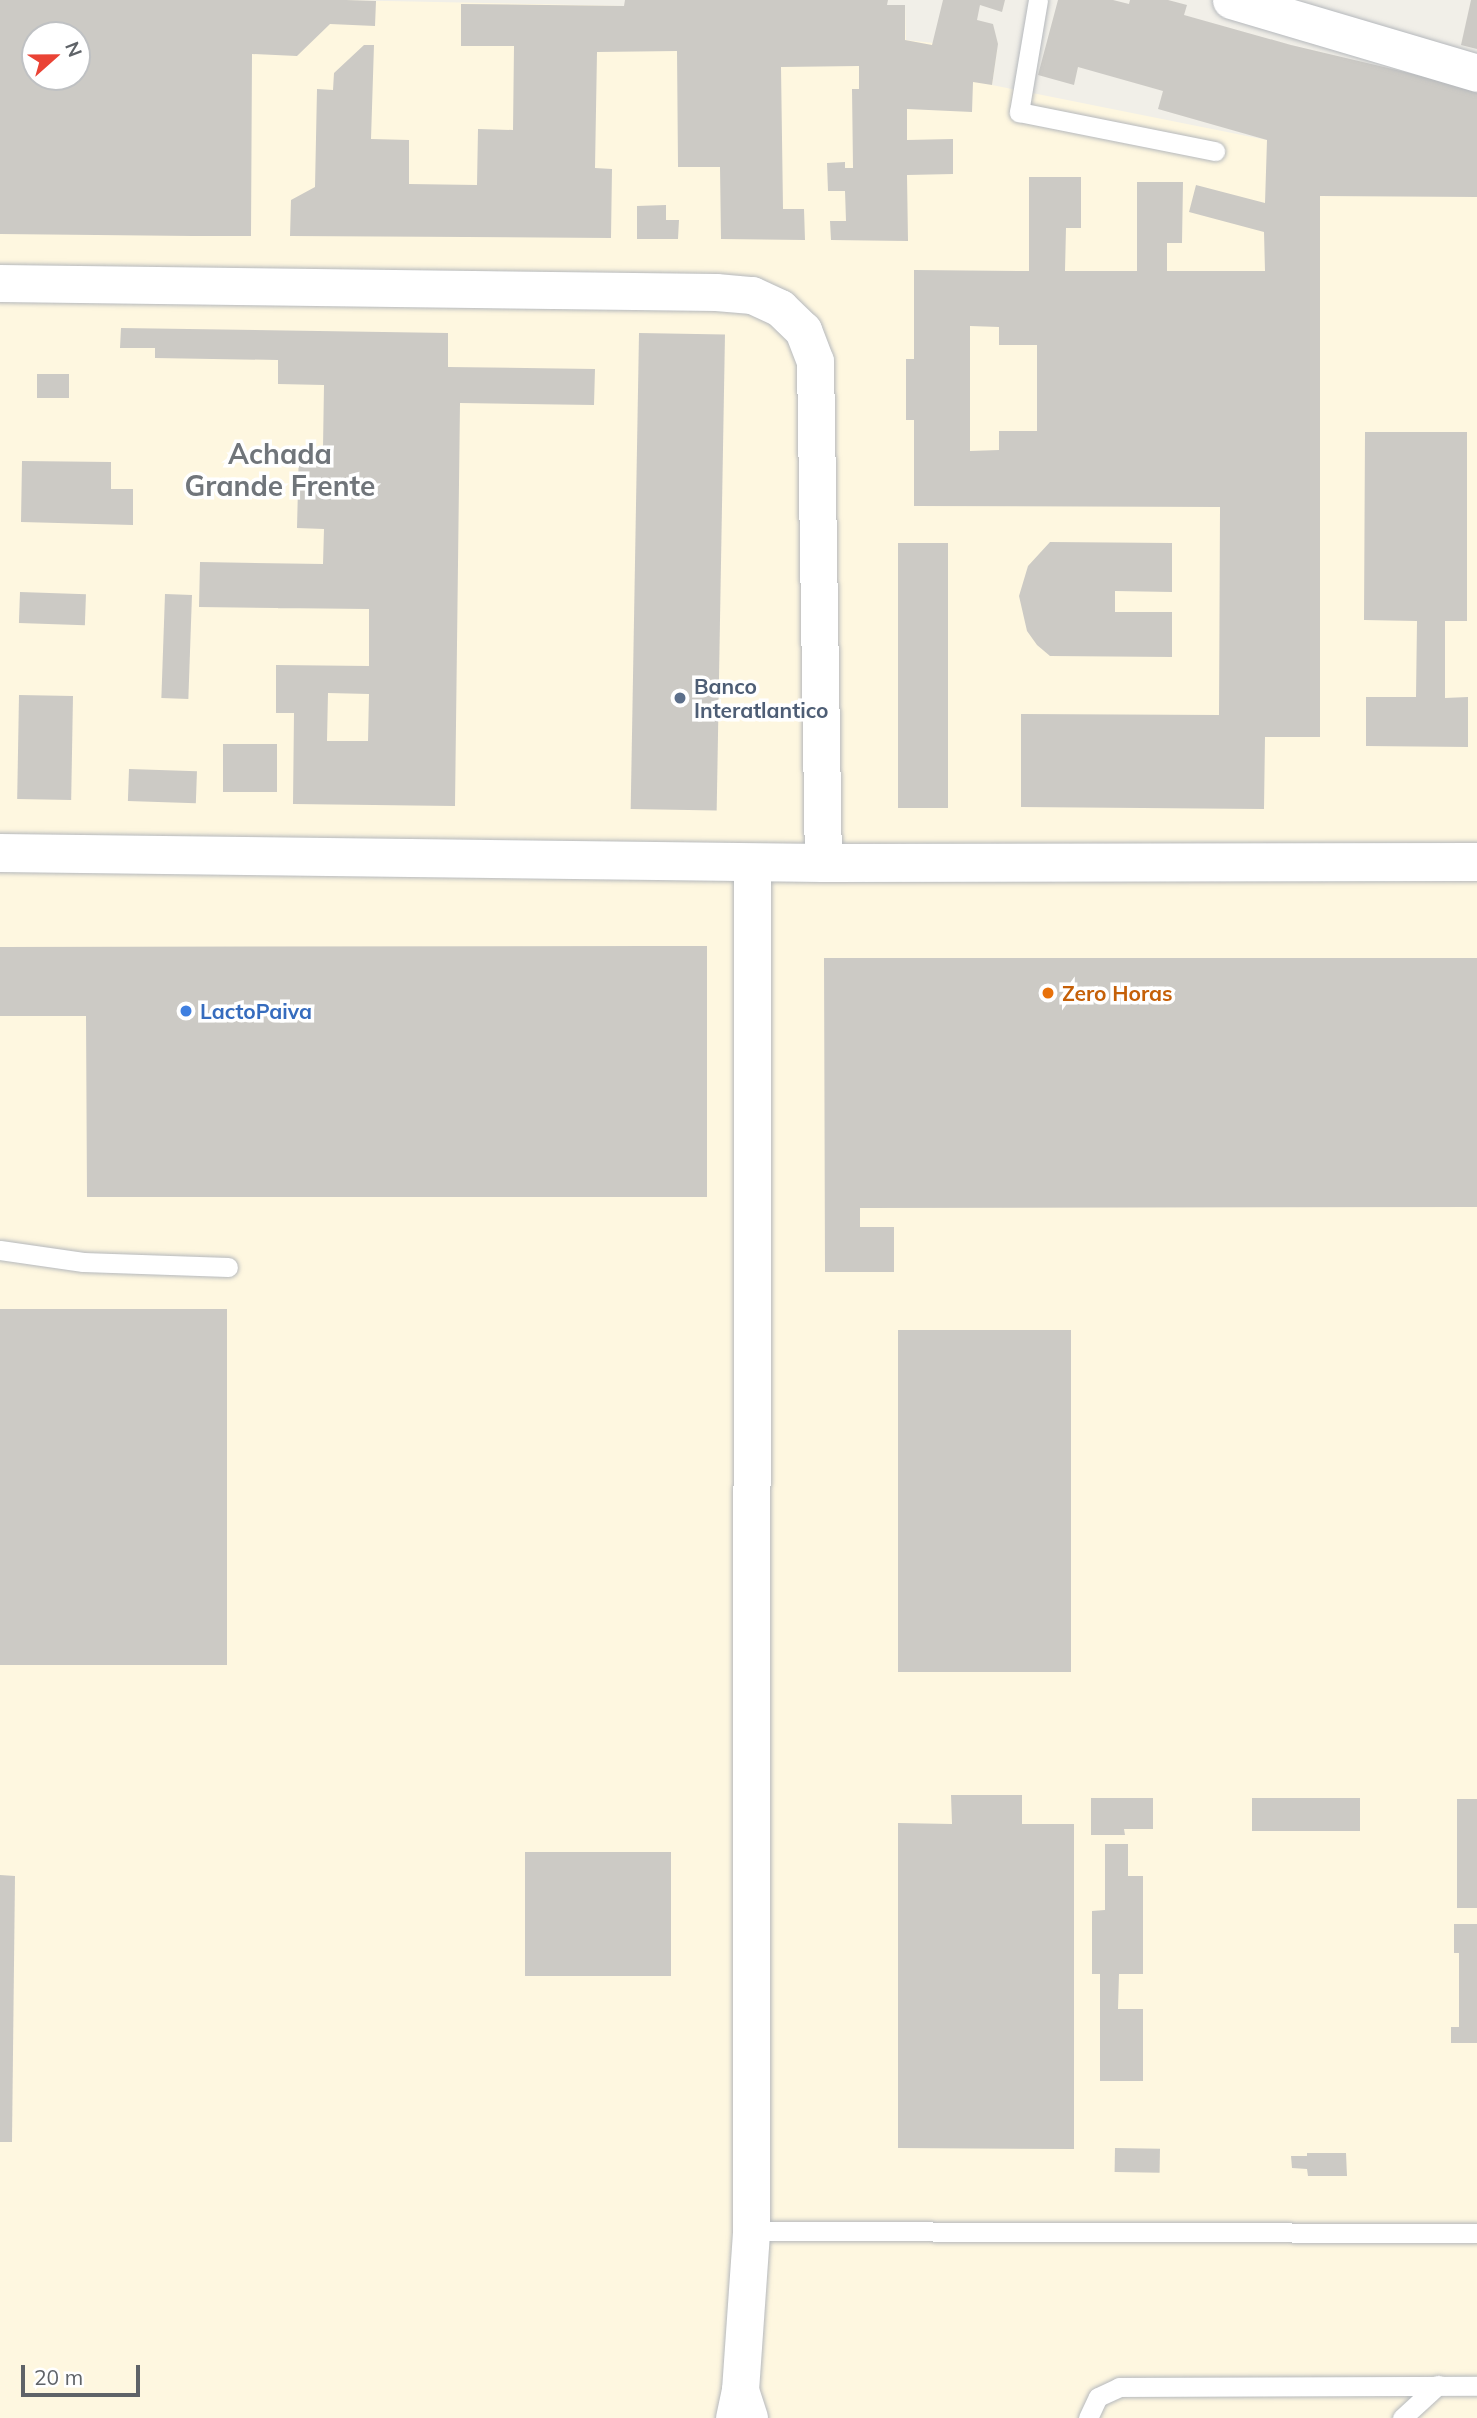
<!DOCTYPE html>
<style>
body{margin:0}
#map{position:relative;width:1477px;height:2418px;overflow:hidden;background:#f1efe8;font-family:Mulish,sans-serif}
div>[style]{position:absolute}
.commercial>*{inset:0;background:#fef7e0}
.building>*{inset:0;background:#cccac5;transform-origin:0 0}
.roads{filter:drop-shadow(0 0 2px #b5b8bc) drop-shadow(0 0 2px #b5b8bc)}
.service>*{height:19px;margin:-9.5px;padding:0 9.5px;transform-origin:9.5px;border-radius:9.5px;background:#fff}
.minor>*{height:37px;margin:-18.5px;padding:0 18.5px;transform-origin:18.5px;border-radius:18.5px;background:#fff}
.secondary>*{height:38px;margin:-19px;padding:0 19px;transform-origin:19px;border-radius:19px;background:#fff}
.dots>*{width:19px;height:19px;translate:-50% -50%;box-sizing:border-box;border:4px solid #fff;border-radius:50%}
span{translate:-50% -50%;white-space:nowrap;text-align:center;line-height:1.15;-webkit-text-stroke:7px #fff;paint-order:stroke}
.service-label{font-size:21px;color:#4e5e75;font-weight:700}
.left{translate:0 -50%;text-align:left}
.food-label{font-size:21px;color:#c56008;font-weight:700}
.shop-label{font-size:21px;color:#366cbe;font-weight:700}
.district-label{font-size:28px;color:#70757a;font-weight:700}
.north{position:absolute;left:21px;top:21px;width:70px;height:70px;box-sizing:border-box;background:#fff;border:2px solid #bfc1c3;border-radius:50%;rotate:69deg;font-size:19px;font-weight:700;line-height:28px;text-align:center;color:#5f6368}
.north::after{content:'';display:block;margin:auto;width:24px;height:32px;background:#ea4335;clip-path:polygon(50% 0,100% 100%,50% 72%,0 100%)}
.scale{position:absolute;left:21px;top:2365px;width:119px;height:32px;box-sizing:border-box;border:4px solid #5f6368;border-top:0;padding-left:9px;font-size:21px;line-height:24px;white-space:nowrap;color:#5f6368;-webkit-text-stroke:5px #fff;paint-order:stroke}
</style>
<div id="map">
<div class="commercial">
<i style="clip-path:polygon(evenodd,0 0,337px 0,624px 6px,905px 5px,906px 40px,997px 50px,992px 85px,1267px 140px,1477px 142px,1477px 2418px,0 2418px,0 0,35px 35px,77px 35px,77px 77px,35px 77px,35px 35px)"></i>
</div>
<div class="building">
<i style="clip-path:polygon(evenodd,0 0,346px 0,376px 1px,375px 26px,330px 24px,297px 56px,252px 54px,251px 236px,193px 236px,0 234px,0 0,35px 35px,77px 35px,77px 77px,35px 77px,35px 35px)"></i>
<i style="clip-path:polygon(625px 0,888px 0,887px 5px,905px 5px,905px 40px,932px 45px,943px 0,1005px 0,1002px 12px,980px 5px,977px 20px,993px 24px,998px 44px,992px 85px,973px 82px,972px 112px,907px 109px,907px 140px,953px 139px,953px 174px,907px 175px,908px 241px,831px 240px,830px 221px,846px 221px,845px 191px,828px 191px,827px 163px,845px 162px,845px 168px,853px 168px,852px 89px,859px 89px,859px 66px,781px 67px,783px 209px,804px 209px,805px 240px,721px 239px,720px 167px,678px 167px,677px 51px,597px 52px,595px 168px,612px 169px,611px 238px,290px 236px,291px 200px,315px 187px,317px 89px,333px 90px,334px 73px,364px 45px,374px 45px,371px 139px,409px 140px,409px 184px,477px 185px,478px 129px,513px 130px,514px 46px,461px 46px,461px 4px,624px 6px)"></i>
<i style="clip-path:polygon(evenodd,1058px 0,1113px 0,1129px 4px,1130px 0,1168px 0,1187px 5px,1184px 15px,1291px 45px,1477px 89px,1477px 197px,1320px 196px,1320px 737px,1265px 737px,1264px 809px,1021px 807px,1021px 714px,1219px 715px,1220px 507px,914px 506px,914px 420px,906px 420px,906px 359px,914px 359px,914px 270px,1029px 271px,1029px 177px,1081px 177px,1081px 228px,1066px 228px,1065px 271px,1137px 271px,1137px 182px,1183px 182px,1182px 243px,1167px 243px,1167px 271px,1265px 271px,1264px 232px,1189px 212px,1196px 185px,1265px 203px,1267px 140px,1158px 109px,1163px 91px,1078px 67px,1074px 85px,1038px 75px,1058px 0,970px 326px,999px 327px,999px 345px,1037px 345px,1037px 431px,999px 431px,999px 450px,970px 451px,970px 326px)"></i>
<i style="clip-path:polygon(1471px 0,1477px 0,1477px 49px,1461px 45px)"></i>
<i style="clip-path:polygon(666px 205px,666px 220px,679px 220px,678px 239px,637px 239px,637px 206px)"></i>
<i style="clip-path:polygon(evenodd,121px 328px,448px 333px,448px 367px,595px 369px,594px 405px,460px 403px,455px 806px,293px 804px,294px 713px,276px 713px,276px 665px,369px 666px,369px 609px,199px 607px,200px 562px,323px 564px,324px 529px,297px 528px,299px 447px,323px 447px,324px 385px,278px 384px,278px 360px,155px 358px,155px 348px,120px 348px,121px 328px,328px 693px,369px 694px,368px 741px,327px 741px,328px 693px)"></i>
<i style="left:639px;top:333px;width:86px;height:476px;rotate:1deg"></i>
<i style="left:37px;top:374px;width:32px;height:24px"></i>
<i style="clip-path:polygon(1365px 432px,1467px 432px,1467px 621px,1445px 621px,1445px 698px,1468px 697px,1468px 747px,1366px 746px,1366px 697px,1416px 697px,1417px 621px,1364px 620px)"></i>
<i style="clip-path:polygon(22px 461px,111px 462px,111px 489px,133px 489px,133px 525px,21px 522px)"></i>
<i style="clip-path:polygon(1050px 542px,1172px 543px,1172px 592px,1115px 591px,1115px 612px,1172px 612px,1172px 657px,1050px 656px,1037px 645px,1027px 631px,1019px 596px,1028px 566px)"></i>
<i style="left:898px;top:543px;width:50px;height:265px"></i>
<i style="left:20px;top:592px;width:66px;height:31px;rotate:2deg"></i>
<i style="left:165px;top:594px;width:27px;height:104px;rotate:2deg"></i>
<i style="left:19px;top:695px;width:54px;height:104px;rotate:1deg"></i>
<i style="left:223px;top:744px;width:54px;height:48px"></i>
<i style="left:129px;top:769px;width:68px;height:32px;rotate:2deg"></i>
<i style="clip-path:polygon(653px 946px,707px 946px,707px 1197px,87px 1197px,86px 1016px,0 1016px,0 947px)"></i>
<i style="clip-path:polygon(824px 958px,1477px 958px,1477px 1207px,860px 1208px,860px 1227px,894px 1227px,894px 1272px,825px 1272px)"></i>
<i style="left:227px;top:1309px;width:356px;height:227px;rotate:90deg"></i>
<i style="left:898px;top:1330px;width:173px;height:342px"></i>
<i style="clip-path:polygon(951px 1795px,1022px 1795px,1022px 1824px,1074px 1824px,1074px 2149px,898px 2148px,898px 1823px,952px 1824px)"></i>
<i style="clip-path:polygon(1091px 1798px,1153px 1798px,1153px 1829px,1124px 1829px,1125px 1835px,1091px 1835px)"></i>
<i style="left:1252px;top:1798px;width:108px;height:33px"></i>
<i style="left:1457px;top:1799px;width:20px;height:109px"></i>
<i style="clip-path:polygon(1105px 1844px,1128px 1844px,1128px 1876px,1143px 1876px,1143px 1974px,1119px 1974px,1118px 2009px,1143px 2009px,1143px 2081px,1100px 2081px,1100px 1974px,1092px 1974px,1092px 1911px,1105px 1910px)"></i>
<i style="left:525px;top:1852px;width:146px;height:124px"></i>
<i style="clip-path:polygon(0 1875px,15px 1876px,12px 2142px,0 2142px)"></i>
<i style="clip-path:polygon(1454px 1924px,1477px 1924px,1477px 2043px,1451px 2043px,1451px 2027px,1459px 2027px,1459px 1953px,1454px 1953px)"></i>
<i style="left:1115px;top:2148px;width:45px;height:24px;rotate:1deg"></i>
<i style="clip-path:polygon(1307px 2153px,1346px 2153px,1347px 2176px,1308px 2176px,1307px 2169px,1292px 2168px,1291px 2156px,1307px 2156px)"></i>
</div>
<div class="roads">
<div class="service">
<i style="left:1038px;top:0;width:114px;rotate:99.6deg"></i>
<i style="left:1019px;top:112px;width:200px;rotate:11.3deg"></i>
<i style="left:0;top:1250px;width:84px;rotate:8.2deg"></i>
<i style="left:83px;top:1262px;width:145px;rotate:2deg"></i>
<i style="left:751px;top:2231px;width:726px;rotate:0.16deg"></i>
<i style="left:1088px;top:2418px;width:23px;rotate:-65deg"></i>
<i style="left:1098px;top:2397px;width:23px;rotate:-25deg"></i>
<i style="left:1119px;top:2387px;width:358px;rotate:-0.2deg"></i>
<i style="left:1402px;top:2418px;width:49px;rotate:-42.5deg"></i>
</div>
<div class="minor">
<i style="left:1231px;top:0;width:257px;rotate:16.5deg"></i>
<i style="left:0;top:283px;width:716px;rotate:0.72deg"></i>
<i style="left:716px;top:292px;width:36px;rotate:5deg"></i>
<i style="left:752px;top:295px;width:31px;rotate:25deg"></i>
<i style="left:780px;top:308px;width:32px;rotate:44deg"></i>
<i style="left:803px;top:330px;width:33px;rotate:69deg"></i>
<i style="left:815px;top:361px;width:502px;rotate:89.09deg"></i>
<i style="left:740px;top:2390px;width:159px;rotate:-86deg"></i>
<i style="left:751px;top:2231px;width:1369px;rotate:-89.96deg"></i>
<i style="left:734px;top:2418px;width:29px;rotate:-78deg"></i>
<i style="left:740px;top:2390px;width:29px;rotate:72deg"></i>
</div>
<div class="secondary">
<i style="left:0;top:853px;width:823px;rotate:0.7deg"></i>
<i style="left:823px;top:863px;width:654px;rotate:-0.09deg"></i>
</div>
</div>
<div class="dots">
<i style="left:680px;top:698px;background:#5c6f8a"></i>
<i style="left:1048px;top:993px;background:#e8710a"></i>
<i style="left:186px;top:1011px;background:#3f7fe0"></i>
</div>
<div class="service-label">
<span class="left" style="left:694px;top:698px">Banco<br>Interatlantico</span>
</div>
<div class="food-label">
<span class="left" style="left:1062px;top:993px">Zero Horas</span>
</div>
<div class="shop-label">
<span class="left" style="left:200px;top:1011px">LactoPaiva</span>
</div>
<div class="district-label">
<span style="left:280px;top:470px">Achada<br>Grande Frente</span>
</div>
<div class="north">N</div>
<div class="scale">20 m</div>
</div>
